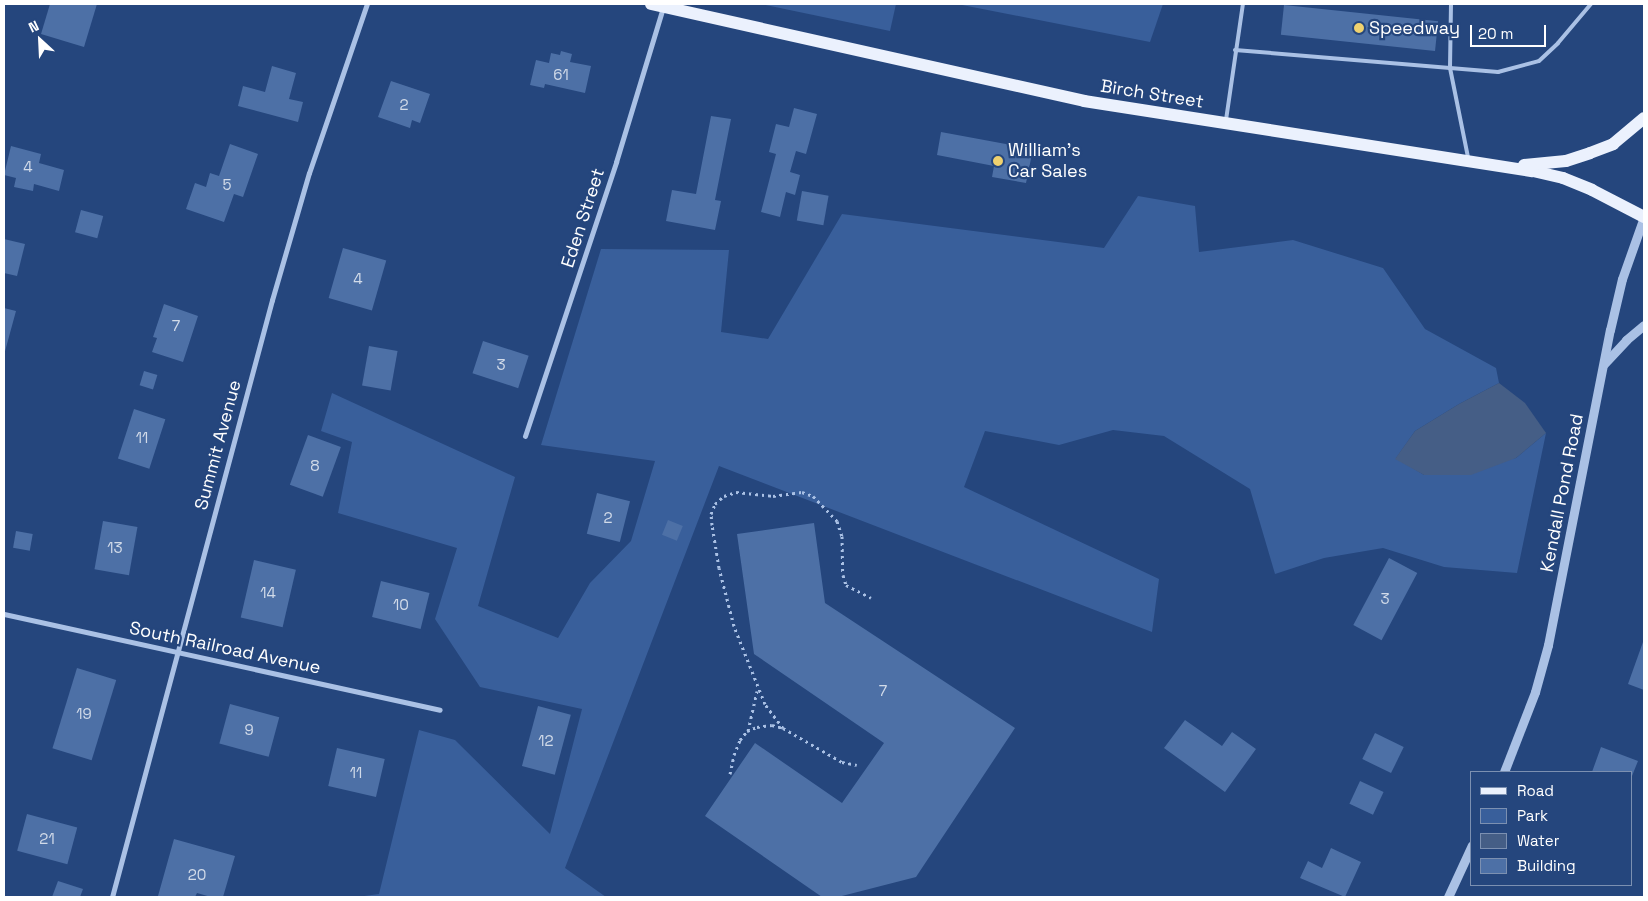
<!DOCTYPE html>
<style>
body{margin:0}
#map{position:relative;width:1648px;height:901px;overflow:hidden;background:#25467d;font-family:"Space Grotesk",sans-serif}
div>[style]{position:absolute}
.green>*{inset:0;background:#395f9b}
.water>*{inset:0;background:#455e86}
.building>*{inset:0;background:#4d70a6;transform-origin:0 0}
.path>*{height:3px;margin-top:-1.5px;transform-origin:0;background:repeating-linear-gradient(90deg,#aac1e5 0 2.5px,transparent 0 6.5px)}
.service>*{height:4px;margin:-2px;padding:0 2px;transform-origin:2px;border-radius:2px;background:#aac1e5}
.minor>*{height:5px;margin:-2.5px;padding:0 2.5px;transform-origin:2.5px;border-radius:2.5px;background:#aac1e5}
.tertiary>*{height:9px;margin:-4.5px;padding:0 4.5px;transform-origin:4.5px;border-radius:4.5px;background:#aac1e5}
.primary>*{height:12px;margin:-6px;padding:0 6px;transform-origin:6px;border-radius:6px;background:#ebf1fd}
.dots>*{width:14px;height:14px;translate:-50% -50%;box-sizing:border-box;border:2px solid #25467d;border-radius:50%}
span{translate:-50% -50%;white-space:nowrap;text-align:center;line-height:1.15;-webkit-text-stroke:4.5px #25467d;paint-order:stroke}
.number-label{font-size:15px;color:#d2dbe9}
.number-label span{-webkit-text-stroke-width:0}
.poi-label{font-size:18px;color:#fff}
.left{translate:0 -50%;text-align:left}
.street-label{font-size:18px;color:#fff}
.frame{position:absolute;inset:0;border:5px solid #fff;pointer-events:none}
.legend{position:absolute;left:1470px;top:771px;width:162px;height:115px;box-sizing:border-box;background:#25467d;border:1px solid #7c90b1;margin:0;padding:6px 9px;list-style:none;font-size:15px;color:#fff}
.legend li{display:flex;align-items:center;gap:10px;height:25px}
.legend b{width:25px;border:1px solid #7c90b1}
.north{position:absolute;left:15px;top:15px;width:50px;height:50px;-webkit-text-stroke:4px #25467d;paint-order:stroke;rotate:335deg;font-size:14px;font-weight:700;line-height:20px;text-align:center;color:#fff}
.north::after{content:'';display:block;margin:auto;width:18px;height:22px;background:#fff;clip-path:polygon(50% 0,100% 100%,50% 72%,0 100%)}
.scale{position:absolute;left:1470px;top:25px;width:76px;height:22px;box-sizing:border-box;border:2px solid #fff;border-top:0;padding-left:6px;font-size:15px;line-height:18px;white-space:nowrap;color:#fff;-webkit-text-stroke:4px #25467d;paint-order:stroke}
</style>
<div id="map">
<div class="green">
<i style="clip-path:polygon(761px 4px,896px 4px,890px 31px)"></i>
<i style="clip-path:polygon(957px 4px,1163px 4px,1150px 42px)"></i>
<i style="clip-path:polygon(1138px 196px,1195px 206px,1199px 252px,1293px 240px,1383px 268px,1425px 329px,1496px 368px,1499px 383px,1459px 404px,1415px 431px,1396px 458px,1424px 475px,1516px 458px,1546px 433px,1517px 573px,1444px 567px,1383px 548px,1324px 558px,1275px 574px,1250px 489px,1164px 436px,1113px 430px,1059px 445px,985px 431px,964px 487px,1159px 579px,1152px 632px,719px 466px,565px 868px,606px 897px,357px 897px,379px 894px,419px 730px,455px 740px,550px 834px,582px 709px,480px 687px,435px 619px,457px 548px,338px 513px,352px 442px,321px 431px,332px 393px,515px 477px,478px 606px,558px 638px,590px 583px,631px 541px,655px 461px,541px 445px,601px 249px,729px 250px,721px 332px,768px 339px,842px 214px,1104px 248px)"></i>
</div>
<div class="water">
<i style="clip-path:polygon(1499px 383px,1525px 403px,1546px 433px,1516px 458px,1471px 475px,1424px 475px,1395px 459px,1415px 431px,1459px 404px)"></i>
</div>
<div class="building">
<i style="clip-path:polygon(50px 4px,97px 4px,84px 47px,41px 34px)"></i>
<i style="left:1284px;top:5px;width:155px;height:30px;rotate:6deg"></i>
<i style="clip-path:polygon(561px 51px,572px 54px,570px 62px,591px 66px,585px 93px,545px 84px,544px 88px,530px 85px,536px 60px,549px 63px,551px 53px,560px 55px)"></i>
<i style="clip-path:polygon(272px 66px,296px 73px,289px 99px,303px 102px,298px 122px,238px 106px,243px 86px,265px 92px)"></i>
<i style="clip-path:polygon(391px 81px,430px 94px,420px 123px,412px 120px,410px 128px,378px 117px)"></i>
<i style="clip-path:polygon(794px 108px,817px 114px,806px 154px,796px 151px,790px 172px,800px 175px,795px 195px,786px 192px,780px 217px,761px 212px,776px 154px,769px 152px,776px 124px,789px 127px)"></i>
<i style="clip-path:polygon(711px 116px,731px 119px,715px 200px,721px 201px,715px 230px,666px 221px,672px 190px,696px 194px)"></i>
<i style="clip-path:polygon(941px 132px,1033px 149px,1026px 183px,992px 177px,994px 166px,937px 155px)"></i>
<i style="clip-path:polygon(230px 144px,258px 154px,243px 197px,234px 194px,224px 222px,186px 209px,195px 183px,206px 187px,210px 173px,219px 176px)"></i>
<i style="clip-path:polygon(11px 146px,41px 154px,39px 163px,64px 170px,59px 191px,34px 184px,33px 191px,14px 187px,16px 178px,4px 175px)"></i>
<i style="left:802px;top:191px;width:27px;height:30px;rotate:10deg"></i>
<i style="left:81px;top:210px;width:23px;height:23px;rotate:15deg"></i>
<i style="clip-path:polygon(4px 239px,25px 244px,17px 276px,4px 273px)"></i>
<i style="left:343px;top:248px;width:45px;height:52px;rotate:16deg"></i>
<i style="clip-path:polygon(164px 304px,198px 316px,183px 362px,152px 352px,157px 338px,153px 337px)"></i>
<i style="clip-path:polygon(4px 308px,16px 311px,4px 355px)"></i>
<i style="left:483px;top:341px;width:48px;height:34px;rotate:18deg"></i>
<i style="left:369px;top:346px;width:29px;height:40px;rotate:10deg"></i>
<i style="left:144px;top:371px;width:14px;height:15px;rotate:17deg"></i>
<i style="left:134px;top:409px;width:33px;height:52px;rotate:18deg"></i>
<i style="left:308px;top:435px;width:35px;height:53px;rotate:20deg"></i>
<i style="left:597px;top:493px;width:34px;height:42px;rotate:14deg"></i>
<i style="left:668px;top:520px;width:16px;height:16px;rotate:22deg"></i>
<i style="left:103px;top:521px;width:35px;height:49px;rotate:10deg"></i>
<i style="clip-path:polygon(814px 523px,825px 603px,1015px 728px,916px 877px,838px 897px,822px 897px,705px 816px,755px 743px,842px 803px,884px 743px,754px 654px,737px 534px)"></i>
<i style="left:16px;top:531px;width:17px;height:17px;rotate:10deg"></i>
<i style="left:1389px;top:558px;width:32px;height:76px;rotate:28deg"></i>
<i style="left:254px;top:560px;width:43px;height:59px;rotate:13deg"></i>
<i style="left:381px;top:581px;width:50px;height:37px;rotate:14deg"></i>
<i style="clip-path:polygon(1643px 642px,1644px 643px,1644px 690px,1628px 684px)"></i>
<i style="left:77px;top:668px;width:41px;height:84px;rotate:17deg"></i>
<i style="left:230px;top:704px;width:51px;height:41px;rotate:15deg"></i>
<i style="left:538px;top:706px;width:34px;height:62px;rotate:15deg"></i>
<i style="clip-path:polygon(1185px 720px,1222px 746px,1232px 732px,1256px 749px,1225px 792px,1164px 748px)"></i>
<i style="left:1375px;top:733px;width:32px;height:29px;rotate:26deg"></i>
<i style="clip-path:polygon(1601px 747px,1638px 761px,1632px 776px,1632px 772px,1592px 772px)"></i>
<i style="left:337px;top:748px;width:49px;height:39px;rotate:13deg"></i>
<i style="left:1360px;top:781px;width:26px;height:25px;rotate:25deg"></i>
<i style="left:27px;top:814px;width:52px;height:38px;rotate:15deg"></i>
<i style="clip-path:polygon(174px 839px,235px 856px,223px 897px,211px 897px,197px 893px,195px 897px,158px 896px)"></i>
<i style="clip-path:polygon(1331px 848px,1361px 862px,1345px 897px,1300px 878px,1308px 861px,1322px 868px)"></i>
<i style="clip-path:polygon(58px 881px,83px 889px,80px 897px,52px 897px)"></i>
</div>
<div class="path">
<i style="left:783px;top:728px;width:30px;rotate:-127deg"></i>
<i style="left:765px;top:704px;width:84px;rotate:-111.7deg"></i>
<i style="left:734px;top:626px;width:60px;rotate:-104.5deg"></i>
<i style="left:719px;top:568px;width:44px;rotate:-99.2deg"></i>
<i style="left:712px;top:525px;width:11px;rotate:-95deg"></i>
<i style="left:711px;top:514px;width:11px;rotate:-68deg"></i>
<i style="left:715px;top:504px;width:12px;rotate:-42deg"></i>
<i style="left:724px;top:496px;width:13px;rotate:-18deg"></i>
<i style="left:736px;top:492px;width:37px;rotate:6deg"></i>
<i style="left:773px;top:496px;width:29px;rotate:-8deg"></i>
<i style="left:802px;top:492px;width:12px;rotate:20deg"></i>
<i style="left:813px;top:496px;width:35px;rotate:46deg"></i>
<i style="left:837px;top:521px;width:16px;rotate:72deg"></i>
<i style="left:842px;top:536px;width:39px;rotate:89deg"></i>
<i style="left:843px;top:575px;width:10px;rotate:73deg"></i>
<i style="left:846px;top:585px;width:28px;rotate:27deg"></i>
<i style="left:748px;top:731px;width:41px;rotate:-77.3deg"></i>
<i style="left:730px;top:774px;width:19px;rotate:-78deg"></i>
<i style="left:734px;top:755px;width:16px;rotate:-68deg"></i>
<i style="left:740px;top:740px;width:11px;rotate:-52deg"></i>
<i style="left:747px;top:731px;width:11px;rotate:-22deg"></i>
<i style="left:757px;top:727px;width:15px;rotate:-8deg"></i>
<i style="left:772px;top:725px;width:11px;rotate:15deg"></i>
<i style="left:783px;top:728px;width:68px;rotate:30deg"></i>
<i style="left:842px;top:762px;width:15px;rotate:11deg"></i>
</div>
<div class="service">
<i style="left:1451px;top:4px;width:64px;rotate:90.9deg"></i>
<i style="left:1450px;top:68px;width:91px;rotate:78.6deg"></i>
<i style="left:1235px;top:50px;width:264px;rotate:4.8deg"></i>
<i style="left:1498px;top:72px;width:42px;rotate:-15deg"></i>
<i style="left:1539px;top:61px;width:26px;rotate:-43deg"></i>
<i style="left:1558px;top:43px;width:51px;rotate:-49.8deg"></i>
<i style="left:1226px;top:120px;width:117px;rotate:-81.7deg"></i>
</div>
<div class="minor">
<i style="left:525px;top:436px;width:289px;rotate:-71.6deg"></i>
<i style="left:616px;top:162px;width:162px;rotate:-73.1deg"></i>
<i style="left:4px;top:614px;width:446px;rotate:12.4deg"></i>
<i style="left:112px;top:897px;width:618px;rotate:-75deg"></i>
<i style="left:272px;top:300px;width:132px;rotate:-73.8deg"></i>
<i style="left:309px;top:173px;width:179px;rotate:-71.1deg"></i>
</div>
<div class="tertiary">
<i style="left:1604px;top:364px;width:33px;rotate:-47deg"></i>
<i style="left:1626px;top:340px;width:23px;rotate:-40deg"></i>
<i style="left:1504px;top:772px;width:86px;rotate:-68.8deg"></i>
<i style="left:1535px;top:692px;width:49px;rotate:-74.5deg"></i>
<i style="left:1548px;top:645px;width:321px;rotate:-78.9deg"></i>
<i style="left:1610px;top:330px;width:52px;rotate:-76.8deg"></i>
<i style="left:1622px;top:279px;width:66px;rotate:-70.5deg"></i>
<i style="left:1448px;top:897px;width:57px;rotate:-65.2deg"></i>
</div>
<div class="primary">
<i style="left:651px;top:4px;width:444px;rotate:12.6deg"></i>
<i style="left:1084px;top:101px;width:454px;rotate:8.9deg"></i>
<i style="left:1533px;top:171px;width:31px;rotate:13deg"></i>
<i style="left:1563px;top:178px;width:31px;rotate:22deg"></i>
<i style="left:1592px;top:190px;width:59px;rotate:27.4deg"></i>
<i style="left:1524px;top:165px;width:42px;rotate:-5.4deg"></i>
<i style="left:1566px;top:161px;width:25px;rotate:-18deg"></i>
<i style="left:1590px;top:153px;width:25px;rotate:-21deg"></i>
<i style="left:1613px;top:144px;width:40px;rotate:-40deg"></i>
</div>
<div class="dots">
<i style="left:1359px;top:28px;background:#efd16f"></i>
<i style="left:998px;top:161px;background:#efd16f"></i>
</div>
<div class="number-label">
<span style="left:561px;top:75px">61</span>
<span style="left:404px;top:105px">2</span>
<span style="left:28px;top:167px">4</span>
<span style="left:227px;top:185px">5</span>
<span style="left:358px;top:279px">4</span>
<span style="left:176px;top:326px">7</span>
<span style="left:501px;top:365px">3</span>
<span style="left:142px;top:438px">11</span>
<span style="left:315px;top:466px">8</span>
<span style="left:608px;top:518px">2</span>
<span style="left:115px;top:548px">13</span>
<span style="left:268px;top:593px">14</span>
<span style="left:1385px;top:599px">3</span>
<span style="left:401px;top:605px">10</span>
<span style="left:883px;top:691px">7</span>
<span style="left:84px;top:714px">19</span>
<span style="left:249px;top:730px">9</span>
<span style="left:546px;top:741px">12</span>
<span style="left:356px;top:773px">11</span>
<span style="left:47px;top:839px">21</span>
<span style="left:197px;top:875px">20</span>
</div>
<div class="poi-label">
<span class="left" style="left:1369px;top:28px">Speedway</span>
<span class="left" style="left:1008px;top:161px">William's<br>Car Sales</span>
</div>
<div class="street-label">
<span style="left:1152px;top:94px;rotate:9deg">Birch Street</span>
<span style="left:583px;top:218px;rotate:-72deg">Eden Street</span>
<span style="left:218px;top:445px;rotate:-75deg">Summit Avenue</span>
<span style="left:1562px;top:493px;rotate:-79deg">Kendall Pond Road</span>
<span style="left:225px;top:648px;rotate:12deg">South Railroad Avenue</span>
</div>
<div class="frame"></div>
<ul class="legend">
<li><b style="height:6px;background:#ebf1fd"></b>Road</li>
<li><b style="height:14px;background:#395f9b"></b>Park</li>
<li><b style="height:14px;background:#455e86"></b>Water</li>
<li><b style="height:14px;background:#4d70a6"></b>Building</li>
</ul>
<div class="north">N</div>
<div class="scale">20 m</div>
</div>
